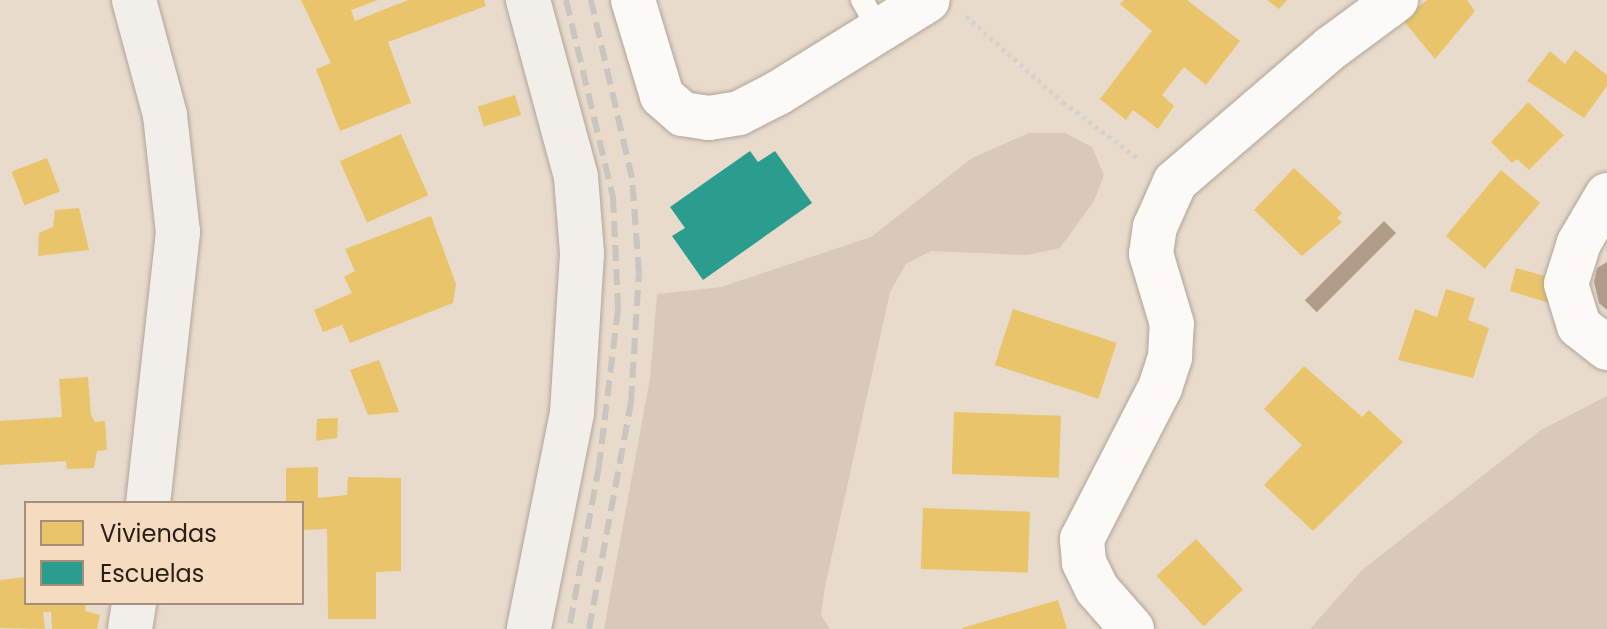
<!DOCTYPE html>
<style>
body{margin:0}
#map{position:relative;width:1607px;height:629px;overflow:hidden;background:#e9dbcc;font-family:Poppins,sans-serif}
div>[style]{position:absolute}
.green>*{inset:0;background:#d9c9b8}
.water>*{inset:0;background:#b09c87;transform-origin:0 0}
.homes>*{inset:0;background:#e9c46a;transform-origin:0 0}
.schools>*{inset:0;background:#2a9d8f}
.path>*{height:5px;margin-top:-2.5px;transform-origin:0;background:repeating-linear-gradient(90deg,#d7d2ce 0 4px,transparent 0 8px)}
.roads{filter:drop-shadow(0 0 2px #afa599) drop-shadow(0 0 2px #afa599)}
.service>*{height:22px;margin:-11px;padding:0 11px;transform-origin:11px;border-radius:11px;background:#fcfaf7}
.minor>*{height:44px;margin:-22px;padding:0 22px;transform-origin:22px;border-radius:22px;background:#fcfaf7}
.secondary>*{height:44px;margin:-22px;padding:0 22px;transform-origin:22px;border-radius:22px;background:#f2efea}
.rail>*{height:6px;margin-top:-3px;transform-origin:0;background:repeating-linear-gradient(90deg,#c9c5c0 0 16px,transparent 0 24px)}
span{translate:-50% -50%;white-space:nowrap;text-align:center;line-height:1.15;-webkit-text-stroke:8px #f5dbc0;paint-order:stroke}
.legend{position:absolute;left:24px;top:501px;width:280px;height:104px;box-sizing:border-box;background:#f5dbc0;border:2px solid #a38f7b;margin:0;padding:10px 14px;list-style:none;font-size:24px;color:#271e14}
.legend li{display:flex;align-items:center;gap:16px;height:40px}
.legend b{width:40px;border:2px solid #a38f7b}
</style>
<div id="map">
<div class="green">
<i style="clip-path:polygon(1029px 133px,1065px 133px,1092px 147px,1104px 175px,1094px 201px,1060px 248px,1027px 255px,931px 251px,906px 264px,890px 292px,825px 587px,821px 615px,830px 629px,604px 629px,650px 378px,657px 294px,721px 287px,871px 237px,972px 158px)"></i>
<i style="clip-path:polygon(1607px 396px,1607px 629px,1310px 629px,1362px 570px,1541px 430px)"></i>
</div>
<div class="water">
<i style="left:1384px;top:221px;width:17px;height:112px;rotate:45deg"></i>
<i style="clip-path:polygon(1607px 262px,1607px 310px,1599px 303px,1594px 282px,1597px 268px)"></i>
</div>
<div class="homes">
<i style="clip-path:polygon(301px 0,378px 0,351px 10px,355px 21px,408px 0,484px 0,486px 6px,388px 42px,411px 103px,340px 131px,316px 69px,331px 63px)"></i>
<i style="clip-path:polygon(1124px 0,1187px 0,1240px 41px,1206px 85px,1184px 67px,1162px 95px,1174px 106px,1158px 129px,1133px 110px,1126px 120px,1100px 99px,1152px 31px,1120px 4px)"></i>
<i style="clip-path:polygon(1267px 0,1287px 0,1279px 9px)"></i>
<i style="clip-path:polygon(1427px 0,1467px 0,1475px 11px,1435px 59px,1402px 19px)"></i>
<i style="clip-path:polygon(1575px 50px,1607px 75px,1607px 86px,1584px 118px,1527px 81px,1550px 51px,1565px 64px)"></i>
<i style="left:515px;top:95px;width:21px;height:39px;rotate:73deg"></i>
<i style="clip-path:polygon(1528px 102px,1564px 135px,1529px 170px,1517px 159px,1512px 163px,1491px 142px)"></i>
<i style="left:401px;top:134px;width:67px;height:67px;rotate:66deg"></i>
<i style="left:47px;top:158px;width:36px;height:38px;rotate:69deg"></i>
<i style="clip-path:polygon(1294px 168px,1342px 213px,1337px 218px,1342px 222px,1302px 256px,1254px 210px)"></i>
<i style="left:1501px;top:170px;width:51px;height:86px;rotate:40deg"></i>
<i style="clip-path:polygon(79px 208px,89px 250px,38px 256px,39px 233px,53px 227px,55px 210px)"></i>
<i style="clip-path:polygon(431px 216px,456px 284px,453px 303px,350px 343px,342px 325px,323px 332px,314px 310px,352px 293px,344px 277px,355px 271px,345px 249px)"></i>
<i style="clip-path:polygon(1516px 268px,1549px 277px,1549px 303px,1510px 291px)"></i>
<i style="clip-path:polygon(1446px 289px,1475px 298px,1468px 320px,1489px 328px,1473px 378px,1398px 360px,1415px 309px,1437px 317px)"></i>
<i style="left:1013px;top:309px;width:109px;height:59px;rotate:18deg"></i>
<i style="clip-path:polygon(379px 360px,399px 412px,368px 415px,350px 370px)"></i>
<i style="clip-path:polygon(1304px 366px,1362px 417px,1369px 410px,1403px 442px,1313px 531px,1264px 485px,1302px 445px,1264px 409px)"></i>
<i style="clip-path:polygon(88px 377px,91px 415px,95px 422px,105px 421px,106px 434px,107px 450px,97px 451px,94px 468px,67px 469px,66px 461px,0 465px,0 421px,62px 417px,59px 379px)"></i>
<i style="left:954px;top:412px;width:107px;height:62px;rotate:2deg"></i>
<i style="clip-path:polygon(338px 418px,337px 438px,316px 441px,317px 419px)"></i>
<i style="clip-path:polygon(318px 467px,318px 498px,347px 495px,348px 477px,401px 478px,401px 571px,376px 572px,376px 619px,328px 619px,327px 529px,302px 530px,302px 503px,286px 503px,286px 468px)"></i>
<i style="left:923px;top:508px;width:107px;height:61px;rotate:2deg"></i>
<i style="left:1196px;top:539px;width:69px;height:54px;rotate:47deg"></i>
<i style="clip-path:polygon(26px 577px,26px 603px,86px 603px,85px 611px,100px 615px,97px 629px,52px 629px,51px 612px,43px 612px,45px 629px,0 628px,0 580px)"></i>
<i style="clip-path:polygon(1058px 600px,1067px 629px,962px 629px,962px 628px)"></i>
</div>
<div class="schools">
<i style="clip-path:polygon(750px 151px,758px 162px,775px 151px,812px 203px,703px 280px,672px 236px,685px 228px,670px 207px)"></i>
</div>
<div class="path">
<i style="left:966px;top:16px;width:130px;rotate:41.6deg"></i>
<i style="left:1063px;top:102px;width:96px;rotate:37deg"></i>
</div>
<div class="roads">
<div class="service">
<i style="left:862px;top:0;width:34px;rotate:60deg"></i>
</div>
<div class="minor">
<i style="left:633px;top:0;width:100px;rotate:73.2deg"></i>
<i style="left:662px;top:96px;width:28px;rotate:41deg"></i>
<i style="left:683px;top:114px;width:26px;rotate:9deg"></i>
<i style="left:709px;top:118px;width:30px;rotate:-9deg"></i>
<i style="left:739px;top:113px;width:44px;rotate:-27.1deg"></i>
<i style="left:778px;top:93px;width:176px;rotate:-31.8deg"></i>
<i style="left:1607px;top:195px;width:56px;rotate:120.3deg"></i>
<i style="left:1579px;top:243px;width:43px;rotate:107.6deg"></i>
<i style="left:1566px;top:284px;width:44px;rotate:72.8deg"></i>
<i style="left:1579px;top:326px;width:36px;rotate:38deg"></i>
<i style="left:1132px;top:629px;width:53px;rotate:-131.2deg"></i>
<i style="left:1097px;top:589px;width:30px;rotate:-116deg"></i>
<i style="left:1084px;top:562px;width:23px;rotate:-95deg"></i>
<i style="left:1082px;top:539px;width:170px;rotate:-62.7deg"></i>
<i style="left:1160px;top:388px;width:33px;rotate:-72deg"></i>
<i style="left:1170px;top:357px;width:33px;rotate:-87deg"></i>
<i style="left:1172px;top:324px;width:73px;rotate:-106.7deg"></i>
<i style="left:1151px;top:254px;width:27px;rotate:-82deg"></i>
<i style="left:1155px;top:227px;width:49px;rotate:-66deg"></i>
<i style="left:1175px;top:182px;width:206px;rotate:-40.7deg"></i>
<i style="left:1331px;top:48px;width:81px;rotate:-36.4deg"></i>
</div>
<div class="secondary">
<i style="left:134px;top:0;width:119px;rotate:74.9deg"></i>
<i style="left:165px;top:115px;width:118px;rotate:83.7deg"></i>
<i style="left:178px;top:232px;width:273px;rotate:96.3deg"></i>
<i style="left:528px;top:0;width:183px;rotate:74.8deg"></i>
<i style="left:576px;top:177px;width:77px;rotate:85.5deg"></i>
<i style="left:582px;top:254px;width:159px;rotate:93.6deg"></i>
<i style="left:572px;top:413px;width:220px;rotate:101.3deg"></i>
<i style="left:130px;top:629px;width:26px;rotate:-81deg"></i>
</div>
</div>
<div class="rail">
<i style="left:566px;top:0;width:203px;rotate:76.6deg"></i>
<i style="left:613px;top:197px;width:112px;rotate:87.4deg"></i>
<i style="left:618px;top:309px;width:158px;rotate:96.9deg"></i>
<i style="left:599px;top:466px;width:166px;rotate:100.4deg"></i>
<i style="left:589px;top:629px;width:231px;rotate:-79.5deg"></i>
<i style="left:631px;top:402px;width:129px;rotate:-86.5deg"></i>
<i style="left:639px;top:273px;width:95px;rotate:-94.2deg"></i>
<i style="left:632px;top:178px;width:183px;rotate:-103deg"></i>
</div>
<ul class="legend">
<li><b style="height:22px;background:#e9c46a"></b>Viviendas</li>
<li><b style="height:22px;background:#2a9d8f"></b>Escuelas</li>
</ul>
</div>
